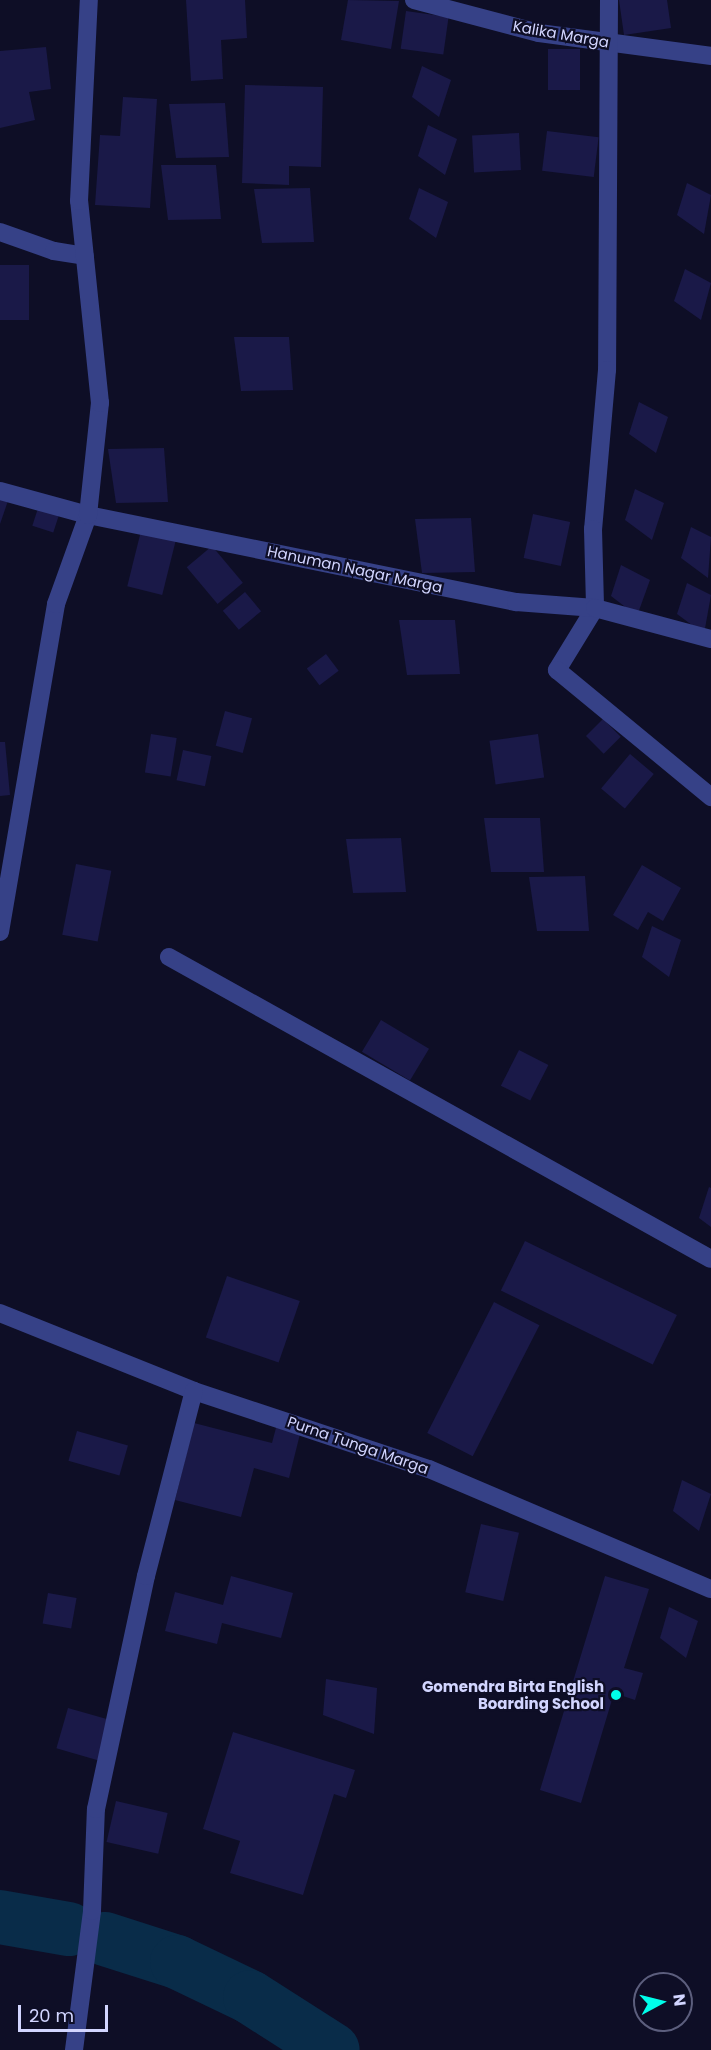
<!DOCTYPE html>
<style>
body{margin:0}
#map{position:relative;width:711px;height:2050px;overflow:hidden;background:#0e0e26;font-family:Poppins,sans-serif}
div>[style]{position:absolute}
.river>*{height:54px;margin:-27px;padding:0 27px;transform-origin:27px;border-radius:27px;background:#092c49}
.building>*{inset:0;background:#1a1948;transform-origin:0 0}
.minor>*{height:18px;margin:-9px;padding:0 9px;transform-origin:9px;border-radius:9px;background:#364187}
.dots>*{width:16px;height:16px;translate:-50% -50%;box-sizing:border-box;border:3px solid #0e0e26;border-radius:50%}
span{translate:-50% -50%;white-space:nowrap;text-align:center;line-height:1.15;-webkit-text-stroke:4.5px #0e0e26;paint-order:stroke}
.street-label{font-size:15px;color:#d2d5ff}
.poi-label{font-size:15px;color:#d2d5ff;font-weight:700}
.right{translate:-100% -50%;text-align:right}
.north{position:absolute;left:633px;top:1972px;width:60px;height:60px;box-sizing:border-box;background:#0e0e26;border:2px solid #5c5e7d;border-radius:50%;rotate:83deg;font-size:16px;font-weight:700;line-height:24px;text-align:center;color:#d2d5ff}
.north::after{content:'';display:block;margin:auto;width:21px;height:27px;background:#00fdea;clip-path:polygon(50% 0,100% 100%,50% 72%,0 100%)}
.scale{position:absolute;left:18px;top:2005px;width:90px;height:27px;box-sizing:border-box;border:3px solid #d2d5ff;border-top:0;padding-left:8px;font-size:18px;line-height:21px;white-space:nowrap;color:#d2d5ff;-webkit-text-stroke:4px #0e0e26;paint-order:stroke}
</style>
<div id="map">
<div class="river">
<i style="left:0;top:1917px;width:70px;rotate:9.9deg"></i>
<i style="left:105px;top:1939px;width:76px;rotate:17.7deg"></i>
<i style="left:177px;top:1962px;width:81px;rotate:25.6deg"></i>
<i style="left:250px;top:1997px;width:98px;rotate:32.6deg"></i>
</div>
<div class="building">
<i style="clip-path:polygon(186px 0,245px 0,247px 38px,221px 40px,223px 79px,191px 81px)"></i>
<i style="clip-path:polygon(348px 0,399px 1px,391px 49px,341px 40px)"></i>
<i style="clip-path:polygon(619px 0,667px 0,671px 28px,624px 35px)"></i>
<i style="left:406px;top:11px;width:43px;height:38px;rotate:8deg"></i>
<i style="clip-path:polygon(46px 47px,51px 89px,29px 92px,35px 120px,0 128px,0 51px)"></i>
<i style="left:548px;top:49px;width:32px;height:41px"></i>
<i style="clip-path:polygon(422px 66px,451px 80px,439px 117px,412px 97px)"></i>
<i style="clip-path:polygon(245px 85px,323px 87px,321px 167px,289px 166px,289px 185px,242px 183px)"></i>
<i style="clip-path:polygon(123px 97px,157px 99px,150px 208px,95px 205px,100px 135px,120px 136px)"></i>
<i style="clip-path:polygon(225px 103px,229px 157px,176px 158px,169px 104px)"></i>
<i style="clip-path:polygon(428px 125px,457px 139px,445px 175px,418px 156px)"></i>
<i style="left:547px;top:131px;width:52px;height:40px;rotate:7deg"></i>
<i style="left:519px;top:133px;width:37px;height:47px;rotate:87deg"></i>
<i style="clip-path:polygon(161px 165px,216px 165px,221px 219px,168px 220px)"></i>
<i style="clip-path:polygon(687px 183px,711px 195px,704px 234px,677px 215px)"></i>
<i style="clip-path:polygon(310px 188px,314px 242px,262px 243px,254px 189px)"></i>
<i style="clip-path:polygon(419px 188px,448px 202px,436px 238px,409px 219px)"></i>
<i style="left:0;top:265px;width:29px;height:55px"></i>
<i style="clip-path:polygon(685px 269px,711px 283px,701px 320px,674px 301px)"></i>
<i style="clip-path:polygon(234px 337px,289px 337px,293px 390px,241px 391px)"></i>
<i style="clip-path:polygon(639px 402px,668px 417px,656px 453px,629px 434px)"></i>
<i style="clip-path:polygon(164px 448px,168px 502px,116px 503px,108px 449px)"></i>
<i style="clip-path:polygon(635px 489px,664px 503px,652px 540px,625px 520px)"></i>
<i style="clip-path:polygon(0 492px,10px 495px,0 524px)"></i>
<i style="left:41px;top:499px;width:22px;height:28px;rotate:18deg"></i>
<i style="left:533px;top:514px;width:38px;height:45px;rotate:12deg"></i>
<i style="clip-path:polygon(471px 518px,475px 572px,422px 573px,415px 519px)"></i>
<i style="left:142px;top:527px;width:36px;height:61px;rotate:14deg"></i>
<i style="clip-path:polygon(691px 527px,711px 537px,708px 578px,681px 558px)"></i>
<i style="left:212px;top:546px;width:48px;height:33px;rotate:50deg"></i>
<i style="clip-path:polygon(621px 565px,650px 580px,637px 616px,611px 596px)"></i>
<i style="clip-path:polygon(687px 583px,711px 595px,704px 634px,677px 614px)"></i>
<i style="left:245px;top:592px;width:25px;height:29px;rotate:50deg"></i>
<i style="clip-path:polygon(399px 620px,455px 620px,460px 674px,407px 675px)"></i>
<i style="left:326px;top:654px;width:21px;height:24px;rotate:53deg"></i>
<i style="left:225px;top:711px;width:28px;height:36px;rotate:15deg"></i>
<i style="left:603px;top:719px;width:25px;height:24px;rotate:45deg"></i>
<i style="left:151px;top:734px;width:26px;height:39px;rotate:9deg"></i>
<i style="left:538px;top:734px;width:44px;height:49px;rotate:82deg"></i>
<i style="clip-path:polygon(0 742px,5px 742px,10px 795px,0 796px)"></i>
<i style="left:183px;top:750px;width:29px;height:31px;rotate:12deg"></i>
<i style="left:630px;top:754px;width:31px;height:45px;rotate:40deg"></i>
<i style="clip-path:polygon(484px 818px,540px 818px,544px 872px,491px 872px)"></i>
<i style="clip-path:polygon(401px 838px,406px 892px,353px 893px,346px 839px)"></i>
<i style="left:76px;top:864px;width:36px;height:72px;rotate:11deg"></i>
<i style="clip-path:polygon(642px 865px,681px 888px,663px 921px,648px 912px,638px 930px,613px 915px)"></i>
<i style="clip-path:polygon(585px 876px,589px 931px,537px 931px,529px 877px)"></i>
<i style="clip-path:polygon(652px 926px,681px 940px,669px 977px,642px 957px)"></i>
<i style="left:381px;top:1020px;width:56px;height:37px;rotate:31deg"></i>
<i style="left:519px;top:1050px;width:33px;height:40px;rotate:27deg"></i>
<i style="clip-path:polygon(709px 1187px,711px 1188px,711px 1227px,699px 1218px)"></i>
<i style="left:525px;top:1241px;width:169px;height:55px;rotate:26deg"></i>
<i style="left:227px;top:1276px;width:77px;height:65px;rotate:19deg"></i>
<i style="left:494px;top:1302px;width:51px;height:147px;rotate:27deg"></i>
<i style="clip-path:polygon(194px 1423px,272px 1443px,277px 1424px,301px 1430px,289px 1478px,254px 1468px,241px 1517px,175px 1500px)"></i>
<i style="left:77px;top:1431px;width:53px;height:31px;rotate:16deg"></i>
<i style="clip-path:polygon(682px 1480px,711px 1494px,699px 1531px,673px 1511px)"></i>
<i style="left:481px;top:1524px;width:39px;height:70px;rotate:13deg"></i>
<i style="clip-path:polygon(231px 1576px,293px 1593px,281px 1638px,222px 1623px,217px 1644px,165px 1631px,175px 1592px,223px 1605px)"></i>
<i style="clip-path:polygon(605px 1576px,649px 1589px,624px 1668px,643px 1673px,635px 1700px,614px 1693px,581px 1803px,540px 1790px)"></i>
<i style="left:48px;top:1593px;width:29px;height:31px;rotate:10deg"></i>
<i style="clip-path:polygon(669px 1607px,698px 1621px,686px 1658px,660px 1638px)"></i>
<i style="clip-path:polygon(326px 1679px,377px 1688px,374px 1734px,323px 1715px)"></i>
<i style="left:68px;top:1708px;width:43px;height:42px;rotate:16deg"></i>
<i style="clip-path:polygon(233px 1732px,355px 1770px,346px 1798px,334px 1794px,303px 1895px,230px 1873px,240px 1841px,203px 1829px)"></i>
<i style="left:116px;top:1801px;width:53px;height:42px;rotate:13deg"></i>
</div>
<div class="minor">
<i style="left:414px;top:0;width:129px;rotate:14.8deg"></i>
<i style="left:539px;top:33px;width:174px;rotate:7.6deg"></i>
<i style="left:609px;top:0;width:370px;rotate:90.3deg"></i>
<i style="left:607px;top:370px;width:160px;rotate:95deg"></i>
<i style="left:593px;top:529px;width:79px;rotate:88.5deg"></i>
<i style="left:595px;top:608px;width:73px;rotate:121.5deg"></i>
<i style="left:557px;top:670px;width:200px;rotate:39.5deg"></i>
<i style="left:0;top:232px;width:57px;rotate:19.4deg"></i>
<i style="left:54px;top:251px;width:31px;rotate:9deg"></i>
<i style="left:0;top:491px;width:91px;rotate:15.3deg"></i>
<i style="left:88px;top:515px;width:437px;rotate:11.5deg"></i>
<i style="left:516px;top:602px;width:79px;rotate:4.3deg"></i>
<i style="left:595px;top:608px;width:120px;rotate:15deg"></i>
<i style="left:0;top:932px;width:333px;rotate:-80.3deg"></i>
<i style="left:56px;top:604px;width:95px;rotate:-70.2deg"></i>
<i style="left:88px;top:515px;width:113px;rotate:-83.9deg"></i>
<i style="left:100px;top:403px;width:203px;rotate:-95.9deg"></i>
<i style="left:79px;top:201px;width:201px;rotate:-87.2deg"></i>
<i style="left:169px;top:957px;width:620px;rotate:29.13deg"></i>
<i style="left:0;top:1313px;width:209px;rotate:21.9deg"></i>
<i style="left:194px;top:1391px;width:248px;rotate:18.4deg"></i>
<i style="left:429px;top:1469px;width:306px;rotate:23.1deg"></i>
<i style="left:74px;top:2050px;width:140px;rotate:-82.6deg"></i>
<i style="left:92px;top:1911px;width:102px;rotate:-87.8deg"></i>
<i style="left:96px;top:1809px;width:238px;rotate:-77.9deg"></i>
<i style="left:146px;top:1576px;width:191px;rotate:-75.5deg"></i>
</div>
<div class="dots">
<i style="left:616px;top:1695px;background:#00fdea"></i>
</div>
<div class="street-label">
<span style="left:561px;top:34px;rotate:10deg">Kalika Marga</span>
<span style="left:355px;top:569px;rotate:12deg">Hanuman Nagar Marga</span>
<span style="left:358px;top:1445px;rotate:19deg">Purna Tunga Marga</span>
</div>
<div class="poi-label">
<span class="right" style="left:604px;top:1695px">Gomendra Birta English<br>Boarding School</span>
</div>
<div class="north">N</div>
<div class="scale">20 m</div>
</div>
